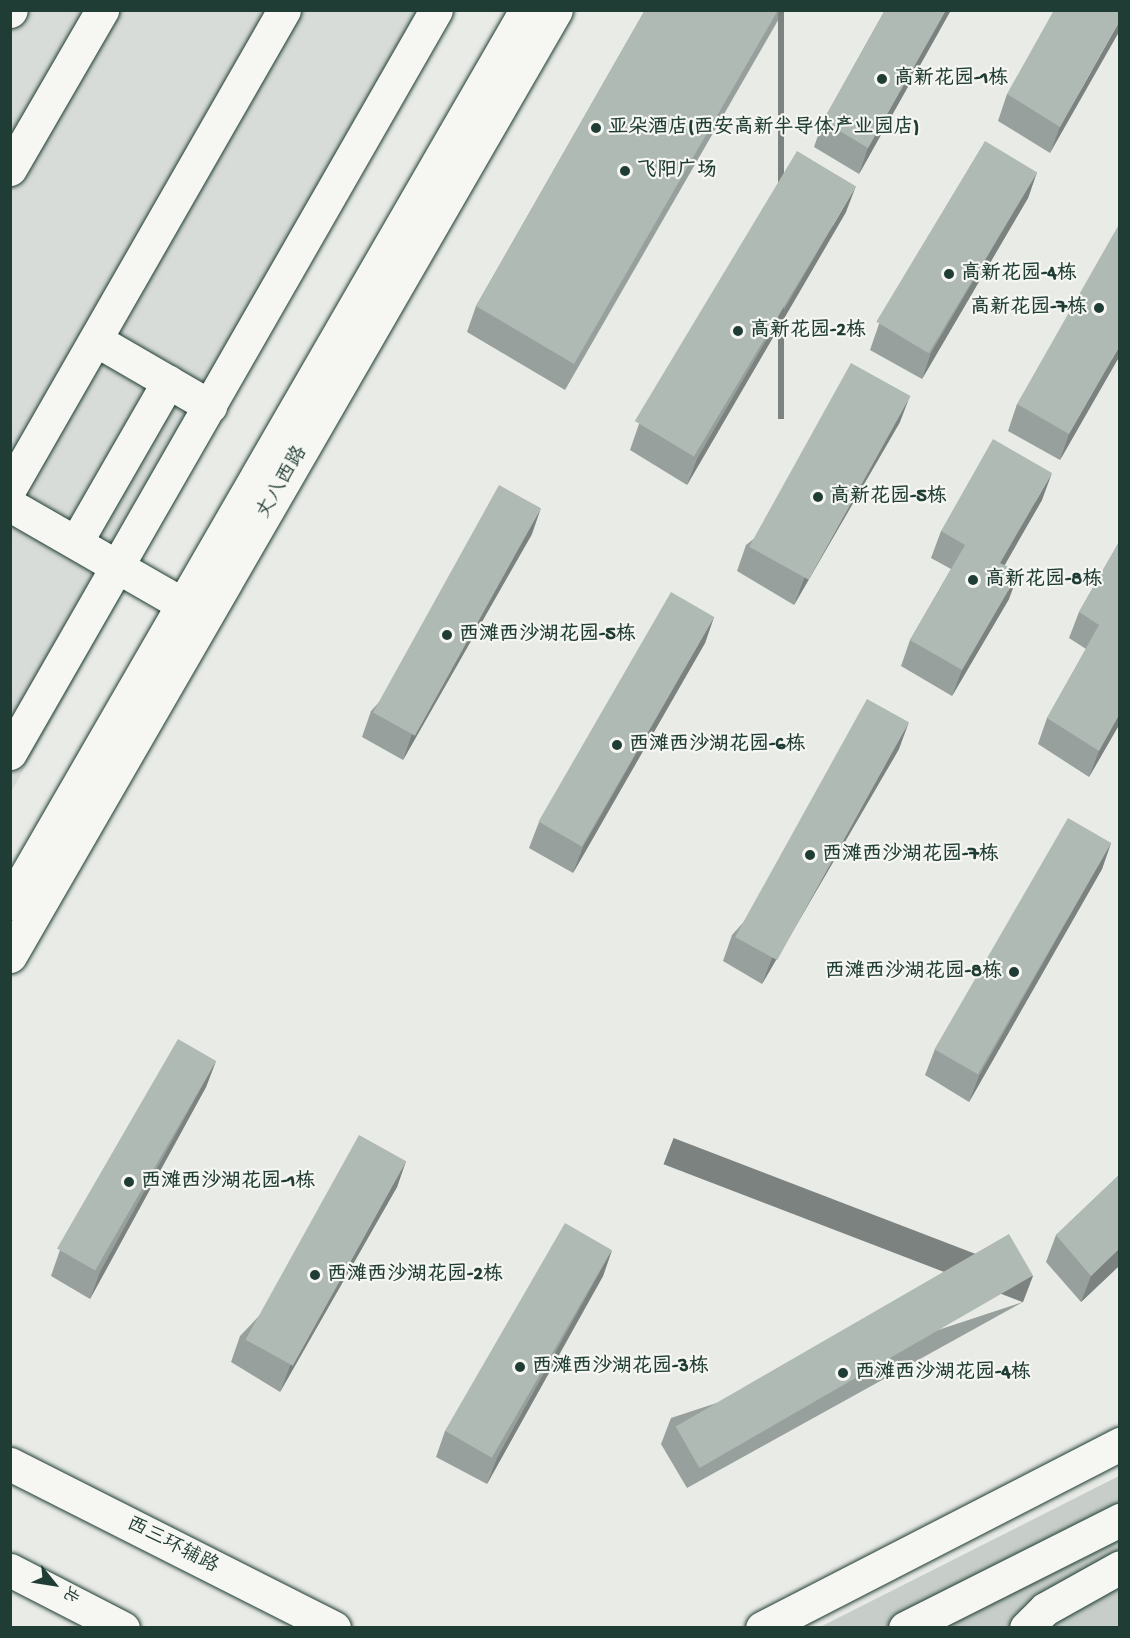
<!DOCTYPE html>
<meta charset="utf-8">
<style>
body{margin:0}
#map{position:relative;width:1130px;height:1638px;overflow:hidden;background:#e9ebe7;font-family:"Gochi Hand","LXGW WenKai TC",sans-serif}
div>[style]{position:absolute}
.built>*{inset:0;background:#d8dcd8}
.green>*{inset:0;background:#c7cec9}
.roads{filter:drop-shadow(0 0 2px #1f3d34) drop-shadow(0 0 2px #1f3d34)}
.minor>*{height:33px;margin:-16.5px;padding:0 16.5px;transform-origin:16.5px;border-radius:16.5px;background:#f6f6f2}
.major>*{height:33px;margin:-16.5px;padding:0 16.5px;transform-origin:16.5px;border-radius:16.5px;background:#f6f6f2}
.highway>*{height:33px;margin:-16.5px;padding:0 16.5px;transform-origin:16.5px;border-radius:16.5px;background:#f6f6f2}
.wall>*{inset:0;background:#97a09c}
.shaded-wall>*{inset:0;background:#7b827f;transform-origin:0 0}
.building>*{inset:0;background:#b0bab5;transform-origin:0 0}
.dots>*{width:16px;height:16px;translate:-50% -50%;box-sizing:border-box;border:3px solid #f6f6f2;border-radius:50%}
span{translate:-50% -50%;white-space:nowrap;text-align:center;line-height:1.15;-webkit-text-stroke:4.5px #f6f6f2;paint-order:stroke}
.poi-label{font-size:20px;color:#1f3d34;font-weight:700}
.left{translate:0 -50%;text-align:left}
.right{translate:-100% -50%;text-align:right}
.street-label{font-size:20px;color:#1f3d34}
.frame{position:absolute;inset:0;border:12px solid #1f3d34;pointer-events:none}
.north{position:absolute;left:24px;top:1554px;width:60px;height:60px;-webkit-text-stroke:4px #f6f6f2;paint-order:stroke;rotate:120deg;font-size:16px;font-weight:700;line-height:24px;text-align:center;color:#1f3d34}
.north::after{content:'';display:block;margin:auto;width:21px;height:27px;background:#1f3d34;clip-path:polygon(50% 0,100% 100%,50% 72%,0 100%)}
</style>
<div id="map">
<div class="built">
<i style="clip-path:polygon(11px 11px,452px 11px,11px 792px)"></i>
</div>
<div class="green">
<i style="clip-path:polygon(1119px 1476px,1119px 1627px,820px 1627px)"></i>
</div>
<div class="roads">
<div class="minor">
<i style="left:10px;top:11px;width:1px;rotate:-45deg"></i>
<i style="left:10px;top:169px;width:184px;rotate:-59.9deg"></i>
<i style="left:96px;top:340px;width:132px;rotate:30.1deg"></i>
<i style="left:10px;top:488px;width:551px;rotate:-60.18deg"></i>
<i style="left:10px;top:505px;width:220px;rotate:29.9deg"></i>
<i style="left:76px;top:542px;width:185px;rotate:-60.1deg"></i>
<i style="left:10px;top:753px;width:856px;rotate:-60.17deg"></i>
<i style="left:10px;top:903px;width:1031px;rotate:-59.98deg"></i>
<i style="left:10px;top:956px;width:1092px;rotate:-60.01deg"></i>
</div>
<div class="major">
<i style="left:10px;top:1464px;width:363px;rotate:26.8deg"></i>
<i style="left:762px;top:1628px;width:403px;rotate:-27.2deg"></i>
</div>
<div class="highway">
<i style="left:10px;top:1570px;width:127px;rotate:27.2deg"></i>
<i style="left:905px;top:1628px;width:241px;rotate:-26.7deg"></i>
<i style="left:1026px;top:1628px;width:27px;rotate:-45deg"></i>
<i style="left:1045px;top:1609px;width:86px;rotate:-29.2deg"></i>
</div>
</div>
<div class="wall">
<i style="clip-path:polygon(645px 10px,784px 10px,565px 390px,467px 332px,476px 306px)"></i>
<i style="clip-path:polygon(885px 10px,951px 10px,859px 174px,814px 147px,823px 121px)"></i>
<i style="clip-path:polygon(1119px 10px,1050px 153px,998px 121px,1007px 94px)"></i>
<i style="clip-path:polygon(1037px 172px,1028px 198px,922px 379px,870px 350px,879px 324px)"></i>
<i style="clip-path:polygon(846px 212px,687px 485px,630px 450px,639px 424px)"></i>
<i style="clip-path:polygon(1119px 357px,1060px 460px,1008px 431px,1017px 404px)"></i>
<i style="clip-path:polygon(900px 422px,794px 605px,737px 571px,746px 545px)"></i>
<i style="clip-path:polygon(1042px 500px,1004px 565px,1009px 599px,952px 696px,901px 666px,910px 640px,951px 569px,931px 558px,941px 531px)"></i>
<i style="clip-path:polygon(532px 534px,403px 760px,362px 737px,371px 711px)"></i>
<i style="clip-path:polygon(1119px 542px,1119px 725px,1089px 777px,1038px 744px,1047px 718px,1086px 649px,1069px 638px,1079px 612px)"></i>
<i style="clip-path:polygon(714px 617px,705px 643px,573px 873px,529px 848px,539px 822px)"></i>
<i style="clip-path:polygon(899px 749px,762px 984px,723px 961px,732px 935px)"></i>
<i style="clip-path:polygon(1111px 843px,1102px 869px,969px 1102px,925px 1075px,935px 1049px)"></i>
<i style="clip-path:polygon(216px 1061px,206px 1087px,90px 1299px,51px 1276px,60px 1250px)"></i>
<i style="clip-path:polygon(406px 1161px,397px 1187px,280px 1392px,231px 1362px,240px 1336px)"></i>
<i style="clip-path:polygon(1119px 1175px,1119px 1266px,1081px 1302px,1046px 1262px,1056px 1235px)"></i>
<i style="clip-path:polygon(612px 1250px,603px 1276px,487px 1484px,436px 1457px,445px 1431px)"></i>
<i style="clip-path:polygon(1023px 1302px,687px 1488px,661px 1444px,671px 1418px)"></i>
</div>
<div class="shaded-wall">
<i style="left:778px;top:10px;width:6px;height:409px"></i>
<i style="clip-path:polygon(946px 10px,951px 10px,859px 174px,868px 148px)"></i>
<i style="clip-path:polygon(1119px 22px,1119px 32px,1050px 153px,1060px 127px)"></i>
<i style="clip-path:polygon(1037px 172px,1028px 198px,922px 379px,931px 353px)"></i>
<i style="clip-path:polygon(856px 186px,846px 212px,687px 485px,697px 459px)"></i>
<i style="clip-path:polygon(1119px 347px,1119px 357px,1060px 460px,1069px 434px)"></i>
<i style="clip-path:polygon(910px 396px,900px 422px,794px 605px,804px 579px)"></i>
<i style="clip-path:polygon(1052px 473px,1042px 500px,991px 589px,1000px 563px)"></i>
<i style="clip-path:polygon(541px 508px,532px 534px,403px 760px,412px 734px)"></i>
<i style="clip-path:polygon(1019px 572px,1009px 599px,952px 696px,962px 670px)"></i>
<i style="clip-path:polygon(714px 617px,705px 643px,573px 873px,583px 847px)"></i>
<i style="clip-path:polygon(1119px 715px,1119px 725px,1089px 777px,1099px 751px)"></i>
<i style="clip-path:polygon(909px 722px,899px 749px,762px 984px,772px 958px)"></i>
<i style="clip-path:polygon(1111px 843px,1102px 869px,969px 1102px,979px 1076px)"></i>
<i style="clip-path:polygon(216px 1061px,206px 1087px,90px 1299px,100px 1272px)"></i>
<i style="clip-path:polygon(406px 1161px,397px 1187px,280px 1392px,290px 1366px)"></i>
<i style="clip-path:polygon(1119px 1249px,1119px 1266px,1081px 1302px,1091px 1276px)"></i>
<i style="clip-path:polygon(612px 1250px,603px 1276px,487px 1484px,497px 1458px)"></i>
<i style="left:1033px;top:1276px;width:28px;height:385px;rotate:111deg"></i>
</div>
<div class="building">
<i style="clip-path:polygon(645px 10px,778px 10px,574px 364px,476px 306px)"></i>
<i style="clip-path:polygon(885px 10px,946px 10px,868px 148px,823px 121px)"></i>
<i style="clip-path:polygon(1054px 10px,1119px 10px,1119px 22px,1060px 127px,1007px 94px)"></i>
<i style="left:985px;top:141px;width:61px;height:211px;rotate:31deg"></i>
<i style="left:797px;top:151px;width:69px;height:315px;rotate:31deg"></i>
<i style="clip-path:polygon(1118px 226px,1119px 227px,1119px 347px,1069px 434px,1017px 404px)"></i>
<i style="left:851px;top:363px;width:68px;height:210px;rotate:29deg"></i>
<i style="clip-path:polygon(993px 439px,1052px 473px,1000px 563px,1019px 572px,962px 670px,910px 640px,965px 545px,941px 531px)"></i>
<i style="left:499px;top:485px;width:48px;height:260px;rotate:29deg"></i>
<i style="clip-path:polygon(1119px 542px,1119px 715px,1099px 751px,1047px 718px,1099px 625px,1079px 612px)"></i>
<i style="left:671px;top:592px;width:50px;height:265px;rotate:30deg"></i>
<i style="left:867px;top:699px;width:48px;height:272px;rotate:29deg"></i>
<i style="left:1068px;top:818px;width:50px;height:267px;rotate:30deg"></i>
<i style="left:178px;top:1039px;width:44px;height:242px;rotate:30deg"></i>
<i style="left:359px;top:1135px;width:54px;height:234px;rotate:29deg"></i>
<i style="clip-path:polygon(1119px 1175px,1119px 1249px,1091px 1276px,1056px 1235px)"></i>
<i style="left:565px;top:1223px;width:54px;height:240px;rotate:30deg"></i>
<i style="left:1009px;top:1234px;width:48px;height:385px;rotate:60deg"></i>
</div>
<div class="dots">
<i style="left:882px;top:79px;background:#1f3d34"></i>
<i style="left:596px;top:128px;background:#1f3d34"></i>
<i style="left:625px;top:171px;background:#1f3d34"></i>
<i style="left:949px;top:274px;background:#1f3d34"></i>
<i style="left:1099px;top:308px;background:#1f3d34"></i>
<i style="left:738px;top:331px;background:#1f3d34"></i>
<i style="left:818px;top:497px;background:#1f3d34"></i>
<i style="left:973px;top:580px;background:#1f3d34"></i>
<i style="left:447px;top:635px;background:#1f3d34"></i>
<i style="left:617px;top:745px;background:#1f3d34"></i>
<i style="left:810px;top:855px;background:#1f3d34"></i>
<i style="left:1014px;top:972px;background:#1f3d34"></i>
<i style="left:129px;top:1182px;background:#1f3d34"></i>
<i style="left:315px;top:1275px;background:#1f3d34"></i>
<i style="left:520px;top:1367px;background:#1f3d34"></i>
<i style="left:843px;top:1373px;background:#1f3d34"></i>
</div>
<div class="poi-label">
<span class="left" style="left:894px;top:79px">高新花园-1栋</span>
<span class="left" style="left:608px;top:128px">亚朵酒店(西安高新半导体产业园店)</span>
<span class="left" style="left:637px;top:171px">飞阳广场</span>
<span class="left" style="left:961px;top:274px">高新花园-4栋</span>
<span class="right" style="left:1087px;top:308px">高新花园-7栋</span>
<span class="left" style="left:750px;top:331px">高新花园-2栋</span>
<span class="left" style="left:830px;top:497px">高新花园-5栋</span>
<span class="left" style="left:985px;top:580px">高新花园-8栋</span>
<span class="left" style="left:459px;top:635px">西滩西沙湖花园-5栋</span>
<span class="left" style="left:629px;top:745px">西滩西沙湖花园-6栋</span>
<span class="left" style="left:822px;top:855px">西滩西沙湖花园-7栋</span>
<span class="right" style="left:1002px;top:972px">西滩西沙湖花园-8栋</span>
<span class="left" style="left:141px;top:1182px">西滩西沙湖花园-1栋</span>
<span class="left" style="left:327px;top:1275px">西滩西沙湖花园-2栋</span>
<span class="left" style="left:532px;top:1367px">西滩西沙湖花园-3栋</span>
<span class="left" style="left:855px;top:1373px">西滩西沙湖花园-4栋</span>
</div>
<div class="street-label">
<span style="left:283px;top:483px;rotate:-60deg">丈八西路</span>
<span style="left:172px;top:1546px;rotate:27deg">西三环辅路</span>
</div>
<div class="frame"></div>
<div class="north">北</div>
</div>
